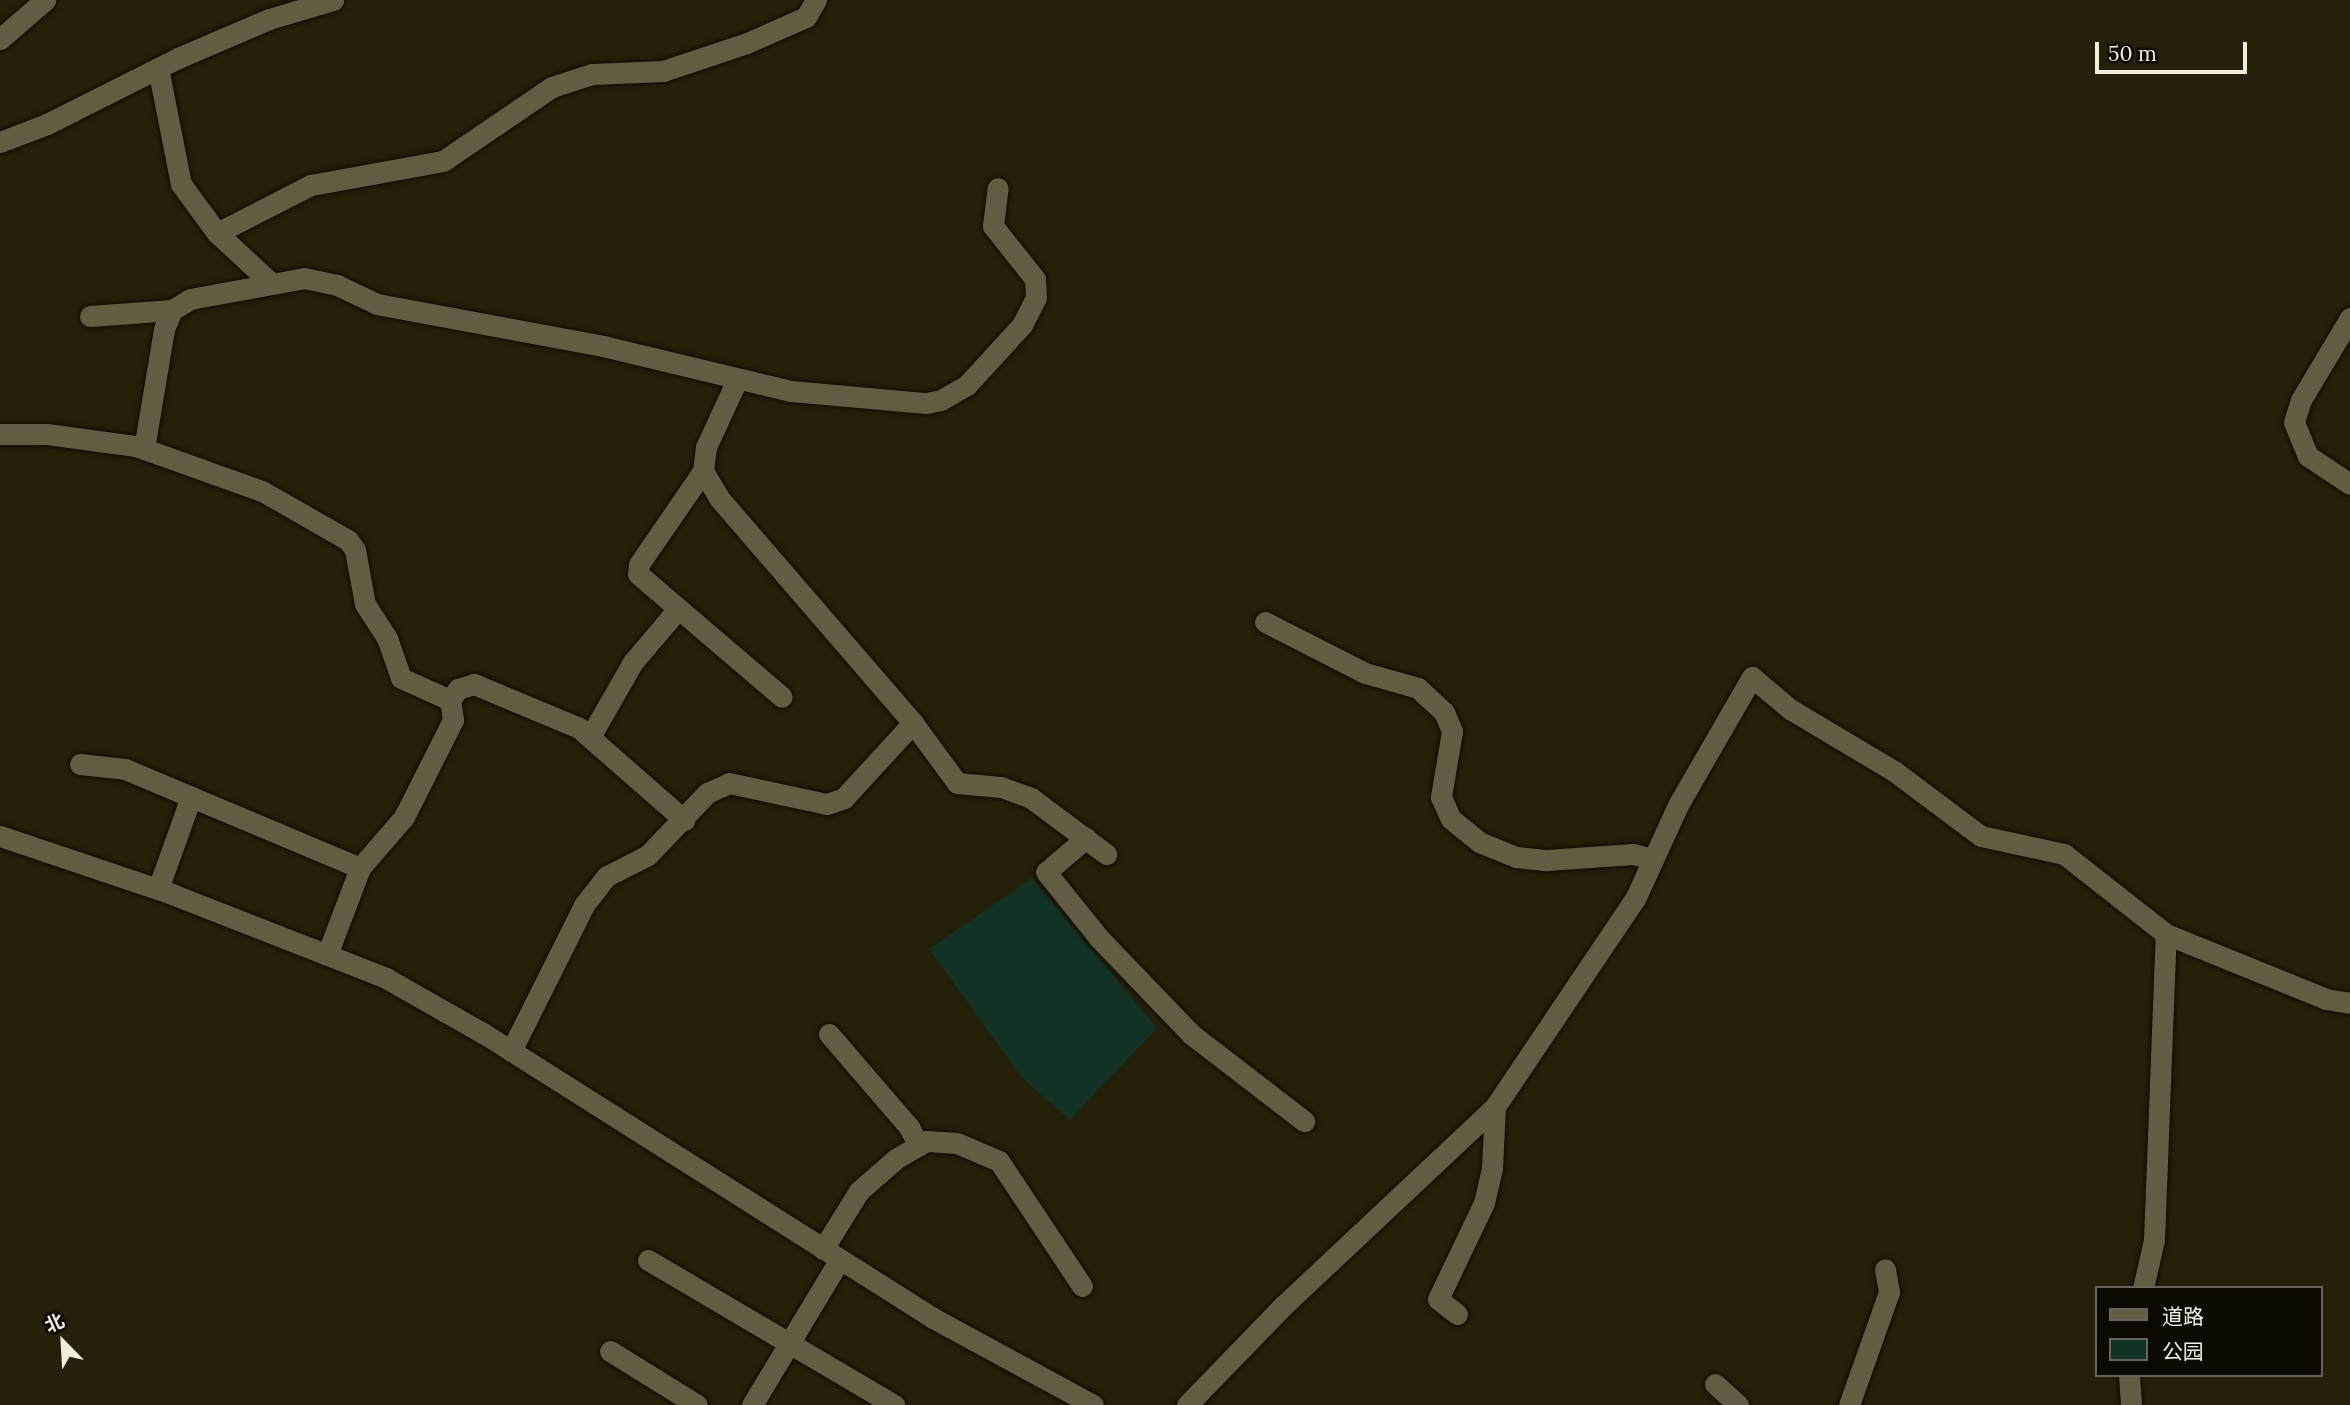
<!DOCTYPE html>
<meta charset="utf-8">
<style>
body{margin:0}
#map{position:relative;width:2350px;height:1405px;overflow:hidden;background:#252108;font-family:Lora,"Noto Sans SC",serif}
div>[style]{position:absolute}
.green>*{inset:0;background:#113224}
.roads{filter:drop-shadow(0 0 2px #0e0a00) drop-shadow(0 0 2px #0e0a00)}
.minor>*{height:21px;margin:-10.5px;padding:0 10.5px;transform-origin:10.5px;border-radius:10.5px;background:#615d43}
span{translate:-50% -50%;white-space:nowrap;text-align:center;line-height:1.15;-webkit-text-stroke:5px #0c0a03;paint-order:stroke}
.legend{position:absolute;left:2095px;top:1286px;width:228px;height:91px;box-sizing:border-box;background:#0c0a03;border:2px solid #67655b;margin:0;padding:9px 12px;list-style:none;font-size:21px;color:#f0eedf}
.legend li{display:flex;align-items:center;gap:14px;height:35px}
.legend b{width:35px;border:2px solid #67655b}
.north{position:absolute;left:28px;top:1307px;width:70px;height:70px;-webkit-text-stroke:5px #0c0a03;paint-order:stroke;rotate:336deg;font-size:19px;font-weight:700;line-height:28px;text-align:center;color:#f0eedf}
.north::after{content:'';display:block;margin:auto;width:24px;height:32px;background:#f0eedf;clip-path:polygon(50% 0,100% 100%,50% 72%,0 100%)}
.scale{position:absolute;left:2095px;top:42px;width:152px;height:32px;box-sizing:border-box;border:4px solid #f0eedf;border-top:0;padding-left:9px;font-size:21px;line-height:24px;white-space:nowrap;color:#f0eedf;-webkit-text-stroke:5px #0c0a03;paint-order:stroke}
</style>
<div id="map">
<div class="green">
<i style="clip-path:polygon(1032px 878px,1157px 1028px,1070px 1120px,1022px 1078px,929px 949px)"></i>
</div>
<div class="roads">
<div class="minor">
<i style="left:0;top:39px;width:60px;rotate:-40.9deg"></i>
<i style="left:158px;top:68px;width:118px;rotate:78.8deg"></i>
<i style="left:181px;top:184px;width:61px;rotate:53.7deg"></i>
<i style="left:217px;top:233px;width:72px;rotate:42.8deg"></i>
<i style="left:0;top:142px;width:50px;rotate:-21deg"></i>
<i style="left:47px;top:124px;width:147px;rotate:-26.7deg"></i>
<i style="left:178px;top:58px;width:99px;rotate:-23.2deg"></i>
<i style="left:269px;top:19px;width:67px;rotate:-16.5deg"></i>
<i style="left:217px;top:233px;width:106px;rotate:-27.1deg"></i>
<i style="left:311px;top:185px;width:134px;rotate:-10.3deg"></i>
<i style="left:443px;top:161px;width:132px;rotate:-34.2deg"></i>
<i style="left:552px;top:87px;width:42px;rotate:-18deg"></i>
<i style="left:592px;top:74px;width:71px;rotate:-2.4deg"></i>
<i style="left:663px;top:71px;width:89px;rotate:-18.4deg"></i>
<i style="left:747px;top:43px;width:64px;rotate:-23.8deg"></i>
<i style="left:806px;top:17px;width:20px;rotate:-60deg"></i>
<i style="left:90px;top:316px;width:82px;rotate:-4.2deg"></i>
<i style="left:2350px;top:318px;width:96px;rotate:120.9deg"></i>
<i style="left:2301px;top:400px;width:23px;rotate:108deg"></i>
<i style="left:2294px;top:422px;width:37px;rotate:68deg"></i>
<i style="left:2308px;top:456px;width:50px;rotate:33.7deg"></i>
<i style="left:737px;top:380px;width:74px;rotate:114.8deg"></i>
<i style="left:706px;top:447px;width:24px;rotate:97deg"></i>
<i style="left:703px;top:471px;width:31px;rotate:59deg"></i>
<i style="left:719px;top:498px;width:297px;rotate:49.2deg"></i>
<i style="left:913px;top:723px;width:74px;rotate:53.7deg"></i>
<i style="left:957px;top:783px;width:44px;rotate:5.2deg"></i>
<i style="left:1001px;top:787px;width:32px;rotate:20deg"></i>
<i style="left:1031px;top:798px;width:94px;rotate:36.7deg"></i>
<i style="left:0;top:434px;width:47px"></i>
<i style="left:47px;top:434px;width:90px;rotate:7.7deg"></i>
<i style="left:136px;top:446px;width:134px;rotate:19.7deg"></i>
<i style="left:262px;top:491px;width:99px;rotate:29.7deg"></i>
<i style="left:348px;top:540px;width:12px;rotate:55deg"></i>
<i style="left:355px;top:550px;width:55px;rotate:79.5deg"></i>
<i style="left:365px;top:604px;width:40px;rotate:57.1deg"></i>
<i style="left:387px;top:638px;width:42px;rotate:70.7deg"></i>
<i style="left:401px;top:678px;width:54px;rotate:24.2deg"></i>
<i style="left:450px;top:700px;width:20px;rotate:81deg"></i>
<i style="left:453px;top:720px;width:109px;rotate:116.8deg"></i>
<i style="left:404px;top:817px;width:67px;rotate:130.8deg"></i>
<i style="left:360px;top:868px;width:93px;rotate:110.8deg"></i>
<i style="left:144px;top:449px;width:122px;rotate:-80.5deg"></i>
<i style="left:164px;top:329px;width:21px;rotate:-67deg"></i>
<i style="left:172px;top:310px;width:21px;rotate:-31deg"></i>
<i style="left:190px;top:299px;width:116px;rotate:-10.4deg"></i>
<i style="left:304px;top:278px;width:34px;rotate:12deg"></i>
<i style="left:337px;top:285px;width:44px;rotate:25.4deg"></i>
<i style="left:377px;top:304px;width:230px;rotate:10.5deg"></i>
<i style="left:603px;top:346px;width:193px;rotate:13.5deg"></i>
<i style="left:791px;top:391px;width:136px;rotate:5.1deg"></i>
<i style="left:926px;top:403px;width:15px;rotate:-11deg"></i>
<i style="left:941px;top:400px;width:30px;rotate:-30deg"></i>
<i style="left:967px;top:385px;width:81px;rotate:-47.5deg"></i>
<i style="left:1022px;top:325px;width:30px;rotate:-63deg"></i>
<i style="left:1036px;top:298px;width:19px;rotate:-93deg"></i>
<i style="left:1035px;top:279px;width:68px;rotate:-128.4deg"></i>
<i style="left:993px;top:226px;width:38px;rotate:-83deg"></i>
<i style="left:703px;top:471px;width:113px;rotate:124.5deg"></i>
<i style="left:639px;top:564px;width:10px;rotate:96deg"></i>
<i style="left:638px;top:574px;width:189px;rotate:40.5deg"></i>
<i style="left:1265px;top:622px;width:112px;rotate:27deg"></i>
<i style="left:1365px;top:673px;width:55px;rotate:15.8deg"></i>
<i style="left:1418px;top:688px;width:35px;rotate:43deg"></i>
<i style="left:1444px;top:712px;width:21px;rotate:67deg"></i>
<i style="left:1452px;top:731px;width:67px;rotate:99.5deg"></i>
<i style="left:1441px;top:797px;width:24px;rotate:66deg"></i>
<i style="left:1451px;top:819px;width:36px;rotate:39deg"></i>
<i style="left:1479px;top:842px;width:40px;rotate:22deg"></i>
<i style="left:1516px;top:857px;width:31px;rotate:6deg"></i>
<i style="left:1547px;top:860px;width:86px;rotate:-4deg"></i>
<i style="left:1633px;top:854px;width:21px;rotate:14deg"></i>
<i style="left:450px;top:700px;width:14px;rotate:-54deg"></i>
<i style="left:458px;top:689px;width:17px;rotate:-17deg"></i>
<i style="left:474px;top:684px;width:114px;rotate:22.7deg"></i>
<i style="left:579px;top:728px;width:140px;rotate:41.2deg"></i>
<i style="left:590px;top:737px;width:86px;rotate:-60.2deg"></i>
<i style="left:633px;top:662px;width:70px;rotate:-49.7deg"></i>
<i style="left:80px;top:764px;width:45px;rotate:6.3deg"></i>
<i style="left:125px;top:769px;width:255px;rotate:22.8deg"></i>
<i style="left:0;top:836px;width:182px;rotate:18.6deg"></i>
<i style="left:172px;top:894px;width:230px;rotate:21.4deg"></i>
<i style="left:386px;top:978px;width:112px;rotate:29.6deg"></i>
<i style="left:483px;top:1033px;width:533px;rotate:32.35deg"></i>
<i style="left:933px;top:1318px;width:182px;rotate:28.5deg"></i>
<i style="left:1086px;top:838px;width:52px;rotate:139.6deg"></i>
<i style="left:1046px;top:872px;width:85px;rotate:51.2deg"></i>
<i style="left:1099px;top:938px;width:133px;rotate:46.2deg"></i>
<i style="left:1191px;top:1034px;width:143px;rotate:37.6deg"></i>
<i style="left:158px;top:889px;width:98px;rotate:-70.3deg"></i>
<i style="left:829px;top:1034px;width:123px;rotate:49.3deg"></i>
<i style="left:909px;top:1127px;width:21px;rotate:62deg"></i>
<i style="left:511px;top:1051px;width:163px;rotate:-63.4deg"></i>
<i style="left:584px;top:905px;width:37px;rotate:-52deg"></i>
<i style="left:607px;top:876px;width:46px;rotate:-27.1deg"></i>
<i style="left:648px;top:855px;width:86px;rotate:-46.4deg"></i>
<i style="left:707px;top:793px;width:24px;rotate:-24deg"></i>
<i style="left:729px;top:783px;width:100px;rotate:12.1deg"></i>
<i style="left:827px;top:804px;width:18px;rotate:-19deg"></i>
<i style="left:844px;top:798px;width:102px;rotate:-47.4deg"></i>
<i style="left:823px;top:1249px;width:68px;rotate:-58.2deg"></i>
<i style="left:859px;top:1191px;width:50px;rotate:-41deg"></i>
<i style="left:897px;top:1158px;width:34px;rotate:-30deg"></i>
<i style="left:927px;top:1141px;width:30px;rotate:4deg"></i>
<i style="left:957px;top:1143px;width:46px;rotate:23.2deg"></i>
<i style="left:999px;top:1161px;width:150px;rotate:56.4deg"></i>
<i style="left:648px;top:1260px;width:286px;rotate:30.5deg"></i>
<i style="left:2143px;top:1288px;width:49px;rotate:-77.1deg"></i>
<i style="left:2154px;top:1240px;width:306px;rotate:-87.8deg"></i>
<i style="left:1457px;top:1314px;width:24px;rotate:-142deg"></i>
<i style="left:1438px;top:1299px;width:106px;rotate:-64.4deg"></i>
<i style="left:1484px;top:1203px;width:36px;rotate:-77deg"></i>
<i style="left:1492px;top:1168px;width:61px;rotate:-87.2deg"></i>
<i style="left:610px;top:1351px;width:102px;rotate:31.8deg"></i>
<i style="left:2129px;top:1375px;width:30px;rotate:86deg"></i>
<i style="left:1715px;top:1384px;width:31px;rotate:42deg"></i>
<i style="left:752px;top:1405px;width:170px;rotate:-58.9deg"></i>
<i style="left:1187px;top:1405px;width:138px;rotate:-45.9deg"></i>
<i style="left:1283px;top:1306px;width:291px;rotate:-43.2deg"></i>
<i style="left:1495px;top:1107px;width:251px;rotate:-56.1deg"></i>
<i style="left:1635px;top:899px;width:103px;rotate:-65.4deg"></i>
<i style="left:1678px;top:805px;width:148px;rotate:-60deg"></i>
<i style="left:1752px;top:677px;width:50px;rotate:40.1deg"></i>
<i style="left:1790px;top:709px;width:121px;rotate:30.8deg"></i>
<i style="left:1894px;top:771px;width:109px;rotate:36.8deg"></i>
<i style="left:1981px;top:836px;width:85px;rotate:12.2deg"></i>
<i style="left:2064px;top:854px;width:130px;rotate:38.1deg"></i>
<i style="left:2166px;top:934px;width:173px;rotate:22.1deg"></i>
<i style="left:2326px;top:999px;width:24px;rotate:9deg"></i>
<i style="left:1849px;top:1405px;width:120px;rotate:-70.5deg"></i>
<i style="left:1889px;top:1292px;width:23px;rotate:-100deg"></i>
</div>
</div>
<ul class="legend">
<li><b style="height:9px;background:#615d43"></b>道路</li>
<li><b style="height:19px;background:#113224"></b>公园</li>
</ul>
<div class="north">北</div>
<div class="scale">50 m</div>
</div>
